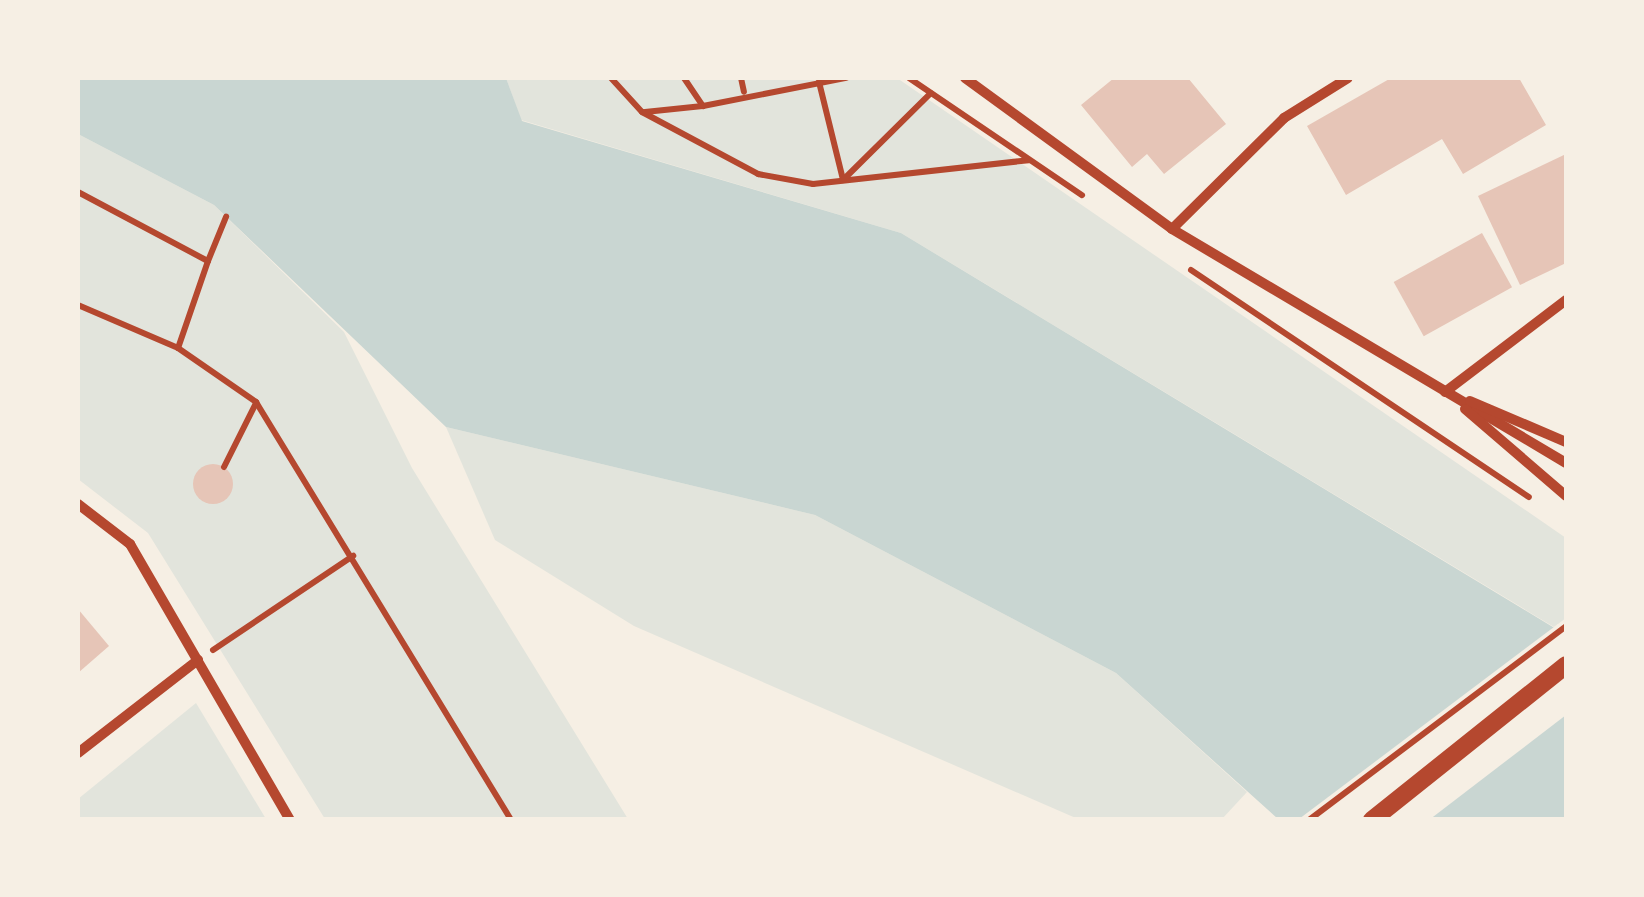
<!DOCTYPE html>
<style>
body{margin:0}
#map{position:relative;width:1644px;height:897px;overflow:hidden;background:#f6efe4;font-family:Barlow,sans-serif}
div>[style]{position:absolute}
.green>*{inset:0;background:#e2e4dc}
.water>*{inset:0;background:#c9d6d2}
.pier>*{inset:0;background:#f6efe4}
.building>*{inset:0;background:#e6c5b7;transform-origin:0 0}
.round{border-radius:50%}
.path>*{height:6px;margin:-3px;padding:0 3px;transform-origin:3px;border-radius:3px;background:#b5482f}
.minor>*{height:10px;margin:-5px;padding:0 5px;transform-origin:5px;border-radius:5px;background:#b5482f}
.tertiary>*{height:18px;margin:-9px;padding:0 9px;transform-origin:9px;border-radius:9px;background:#b5482f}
span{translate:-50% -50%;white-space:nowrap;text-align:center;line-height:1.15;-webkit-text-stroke:8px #f6efe4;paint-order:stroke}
.frame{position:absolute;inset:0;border:80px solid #f6efe4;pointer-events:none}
</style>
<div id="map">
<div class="green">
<i style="clip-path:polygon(506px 78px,897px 78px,1566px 538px,1566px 618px,1554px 627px,901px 233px,521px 120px)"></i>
<i style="clip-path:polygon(78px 134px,214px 205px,344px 332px,412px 468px,628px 819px,325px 819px,148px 533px,78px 479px)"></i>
<i style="clip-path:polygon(446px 427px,815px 515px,1116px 673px,1247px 792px,1222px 819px,1078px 819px,634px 626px,495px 540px)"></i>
<i style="clip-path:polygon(196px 703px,266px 819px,78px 819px,78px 799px)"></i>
</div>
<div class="water">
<i style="clip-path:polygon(78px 78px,506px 78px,522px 121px,901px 233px,1566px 635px,1566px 819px,1278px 819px,1116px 673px,815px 515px,446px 427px,214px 205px,78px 134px)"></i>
</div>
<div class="pier">
<i style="clip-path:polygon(1558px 624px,1566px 629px,1566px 715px,1429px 820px,1299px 819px)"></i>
</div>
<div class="building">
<i style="clip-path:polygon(1114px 78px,1188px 78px,1226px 124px,1164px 174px,1147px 154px,1132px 167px,1081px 105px)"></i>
<i style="clip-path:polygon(1391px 78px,1519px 78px,1546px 125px,1463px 174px,1442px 139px,1346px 195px,1307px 126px)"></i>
<i style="clip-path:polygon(1566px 154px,1566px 263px,1520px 285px,1478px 196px)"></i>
<i style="left:1482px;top:233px;width:62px;height:101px;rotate:61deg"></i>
<i class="round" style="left:193px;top:464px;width:40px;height:40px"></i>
<i style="clip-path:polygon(78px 609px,109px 646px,78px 673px)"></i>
</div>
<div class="path">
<i style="left:611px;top:78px;width:46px;rotate:47.6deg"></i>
<i style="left:642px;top:112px;width:132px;rotate:28.1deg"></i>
<i style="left:758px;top:174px;width:56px;rotate:10.3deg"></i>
<i style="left:813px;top:184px;width:217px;rotate:-6.3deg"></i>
<i style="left:684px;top:78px;width:34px;rotate:56deg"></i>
<i style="left:703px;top:106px;width:146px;rotate:-11.1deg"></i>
<i style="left:741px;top:78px;width:14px;rotate:78deg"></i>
<i style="left:909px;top:78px;width:209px;rotate:34.1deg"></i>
<i style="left:819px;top:82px;width:101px;rotate:76.2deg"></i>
<i style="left:645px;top:112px;width:58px;rotate:-5.9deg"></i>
<i style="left:844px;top:179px;width:122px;rotate:-44.7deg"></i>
<i style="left:78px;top:192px;width:147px;rotate:28deg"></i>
<i style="left:208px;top:261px;width:92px;rotate:109deg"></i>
<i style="left:178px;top:348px;width:95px;rotate:34.7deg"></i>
<i style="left:256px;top:402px;width:490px;rotate:58.6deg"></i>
<i style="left:208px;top:261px;width:48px;rotate:-67.8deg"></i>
<i style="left:1191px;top:270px;width:407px;rotate:33.9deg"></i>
<i style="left:78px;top:305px;width:109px;rotate:23.3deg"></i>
<i style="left:224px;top:467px;width:72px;rotate:-63.4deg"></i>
<i style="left:213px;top:650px;width:169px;rotate:-33.9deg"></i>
<i style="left:1309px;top:820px;width:322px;rotate:-37deg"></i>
</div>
<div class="minor">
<i style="left:965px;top:78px;width:256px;rotate:36.1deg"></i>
<i style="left:1172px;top:229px;width:458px;rotate:30.7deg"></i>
<i style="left:1172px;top:229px;width:158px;rotate:-44.7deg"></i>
<i style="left:1284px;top:118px;width:75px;rotate:-32deg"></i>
<i style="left:1445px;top:392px;width:152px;rotate:-37.2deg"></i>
<i style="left:1470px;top:401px;width:104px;rotate:23.1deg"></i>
<i style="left:1465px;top:409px;width:133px;rotate:40.7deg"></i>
<i style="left:78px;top:504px;width:66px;rotate:37.6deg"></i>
<i style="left:130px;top:544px;width:319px;rotate:59.9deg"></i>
<i style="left:78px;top:753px;width:152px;rotate:-37.8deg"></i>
</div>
<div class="tertiary">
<i style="left:1372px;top:820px;width:248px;rotate:-38.6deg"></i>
</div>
<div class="frame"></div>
</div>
